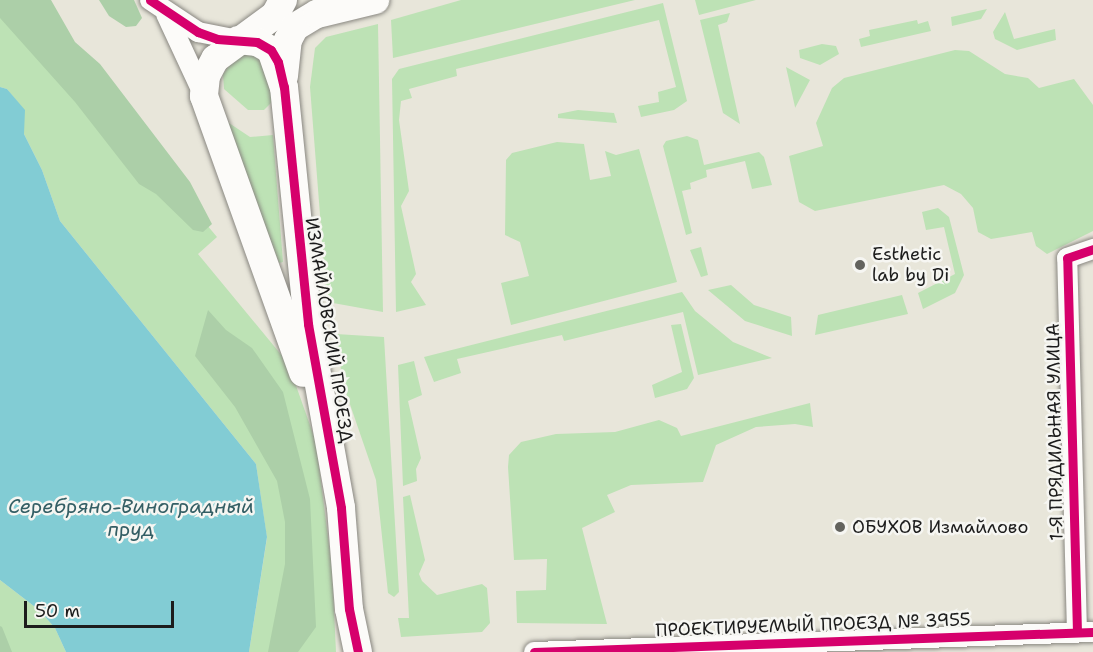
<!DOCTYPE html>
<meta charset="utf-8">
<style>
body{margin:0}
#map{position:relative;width:1093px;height:652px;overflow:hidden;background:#e8e6da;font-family:"Shantell Sans",sans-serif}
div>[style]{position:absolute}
.green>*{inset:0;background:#bde2b5}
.forest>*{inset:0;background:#accfa8}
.water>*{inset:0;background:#82ccd4}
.roads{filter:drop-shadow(0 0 2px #898781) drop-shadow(0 0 2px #898781)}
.street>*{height:20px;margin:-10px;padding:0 10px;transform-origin:10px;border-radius:10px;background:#fcfbf9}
.secondary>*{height:28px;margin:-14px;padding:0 14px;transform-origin:14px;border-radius:14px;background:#fcfbf9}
.cycleway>*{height:9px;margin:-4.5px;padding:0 4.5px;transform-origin:4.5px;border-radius:4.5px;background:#d6006c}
.dots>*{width:16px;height:16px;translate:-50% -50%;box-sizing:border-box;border:3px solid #f6f6f2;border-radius:50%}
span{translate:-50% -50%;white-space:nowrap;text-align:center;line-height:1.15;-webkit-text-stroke:5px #f6f6f2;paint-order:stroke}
.poi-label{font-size:18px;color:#1c1c1c}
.left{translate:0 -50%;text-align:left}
.street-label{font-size:18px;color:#1c1c1c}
.water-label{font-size:20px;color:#335e64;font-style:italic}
.scale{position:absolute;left:24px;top:601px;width:150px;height:27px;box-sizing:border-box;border:3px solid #1c1c1c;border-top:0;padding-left:8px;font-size:18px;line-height:21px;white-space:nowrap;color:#1c1c1c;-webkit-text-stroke:4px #f6f6f2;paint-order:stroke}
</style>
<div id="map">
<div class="green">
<i style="clip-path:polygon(0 0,19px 0,217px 237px,198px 254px,288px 363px,316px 442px,332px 569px,336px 652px,249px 652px,267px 538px,256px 464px,60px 221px,42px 170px,24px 134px,24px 110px,7px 89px,0 87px)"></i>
<i style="clip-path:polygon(461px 0,635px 0,393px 58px,391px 20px)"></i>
<i style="clip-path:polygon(695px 0,756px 0,699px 15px)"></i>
<i style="clip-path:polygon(663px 3px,687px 101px,674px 110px,641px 117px,638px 106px,659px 102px,658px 92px,676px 87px,659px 20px,456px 69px,457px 76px,409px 89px,412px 98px,401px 101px,399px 120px,409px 191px,401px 206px,416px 274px,411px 282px,426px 305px,396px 312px,392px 79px,399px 69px)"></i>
<i style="clip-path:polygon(987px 9px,981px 19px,952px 26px,951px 17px)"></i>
<i style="clip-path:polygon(1005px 12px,1014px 39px,1055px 29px,1056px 40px,1017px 50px,995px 39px,993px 32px)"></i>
<i style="clip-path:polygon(730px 13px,727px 22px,718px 25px,740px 124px,723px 113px,700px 20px)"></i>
<i style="clip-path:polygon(917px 20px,918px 24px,928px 21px,931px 31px,861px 47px,859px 39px,870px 36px,869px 30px)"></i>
<i style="clip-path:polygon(378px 24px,383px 312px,333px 303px,326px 291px,310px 87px,315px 48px,326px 37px)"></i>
<i style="clip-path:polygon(822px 44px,836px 46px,839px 54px,820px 65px,800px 58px,799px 50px)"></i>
<i style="clip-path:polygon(955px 50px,969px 51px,1005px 74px,1028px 78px,1039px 88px,1074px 79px,1093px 105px,1093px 231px,1047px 254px,1036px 246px,1032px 232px,991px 239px,978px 232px,973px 208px,961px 194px,944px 185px,815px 211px,799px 202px,789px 156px,823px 146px,816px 123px,832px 88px,844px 78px)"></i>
<i style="clip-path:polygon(239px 52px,262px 54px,273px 101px,264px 110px,248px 110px,224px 89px,223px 74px)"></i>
<i style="clip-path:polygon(786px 67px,810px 80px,795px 108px,795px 107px)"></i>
<i style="clip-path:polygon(578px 110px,614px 113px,617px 123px,558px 118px,558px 114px)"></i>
<i style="clip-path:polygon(226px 121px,250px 137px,273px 135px,283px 262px,279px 263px)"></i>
<i style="clip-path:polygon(687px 136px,698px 140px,704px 165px,759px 152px,764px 157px,772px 185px,752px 189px,745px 161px,706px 170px,707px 177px,690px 183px,691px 189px,682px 191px,692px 233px,686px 235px,663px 146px,666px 141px)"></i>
<i style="clip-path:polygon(557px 142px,584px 144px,590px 180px,611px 176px,605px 151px,616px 155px,639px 149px,677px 282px,511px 325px,501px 283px,529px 276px,520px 242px,505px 235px,506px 160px,512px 153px)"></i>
<i style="clip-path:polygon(938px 208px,949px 217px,964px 275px,955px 293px,923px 309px,918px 293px,955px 274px,944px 227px,926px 230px,922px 212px)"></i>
<i style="clip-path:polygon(701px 247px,708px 275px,701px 277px,690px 250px)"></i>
<i style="clip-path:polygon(731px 285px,754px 305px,791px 317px,792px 336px,745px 321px,708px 290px)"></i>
<i style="clip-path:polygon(682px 292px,695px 311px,733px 342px,772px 358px,698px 375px,683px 312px,564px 341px,562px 335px,457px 359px,461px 373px,434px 382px,424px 357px)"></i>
<i style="clip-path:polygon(902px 295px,908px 314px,815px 335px,818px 315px)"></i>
<i style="clip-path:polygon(681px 324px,694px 378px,687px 389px,655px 398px,652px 385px,682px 372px,671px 325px)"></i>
<i style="clip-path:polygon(336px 334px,384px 337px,399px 592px,394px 597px,388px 593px,376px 480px,343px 384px)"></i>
<i style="clip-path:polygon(414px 361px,422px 395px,408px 401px,421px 458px,416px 469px,417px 481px,403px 486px,398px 365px)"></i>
<i style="clip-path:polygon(810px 403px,813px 427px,795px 424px,756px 427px,716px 445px,703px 482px,631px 485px,607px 495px,615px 512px,582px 528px,607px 624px,517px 623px,516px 591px,546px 590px,547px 559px,514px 560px,508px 467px,509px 455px,521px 442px,556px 434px,615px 432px,659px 420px,677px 428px,681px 436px)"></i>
<i style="clip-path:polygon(410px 495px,425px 560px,419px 574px,422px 581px,437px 595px,482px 584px,487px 588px,490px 623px,482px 632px,401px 637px,398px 618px,409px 618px,403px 497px)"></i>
<i style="clip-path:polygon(0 580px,39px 610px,55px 628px,66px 652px,0 652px)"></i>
</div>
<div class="forest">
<i style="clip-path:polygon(0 0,51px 0,75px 42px,100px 64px,190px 182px,212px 224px,203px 232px,193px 230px,156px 194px,139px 184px,75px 102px,0 18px)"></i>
<i style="clip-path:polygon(99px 0,134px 0,142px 18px,136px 26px,126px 27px,109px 16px)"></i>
<i style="clip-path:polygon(208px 310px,226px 330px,252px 348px,283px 392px,310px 499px,316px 627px,298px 652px,268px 652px,285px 564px,285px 522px,277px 481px,235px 407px,195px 356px)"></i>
<i style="clip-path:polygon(0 626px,2px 627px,12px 652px,0 652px)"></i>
</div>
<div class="water">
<i style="clip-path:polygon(0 87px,7px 89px,25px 110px,24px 134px,42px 170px,60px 221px,256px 464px,267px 537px,249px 652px,66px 652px,55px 628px,39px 610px,0 580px)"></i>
</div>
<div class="roads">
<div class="street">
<i style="left:150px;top:0;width:58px;rotate:33.7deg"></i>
<i style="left:198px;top:32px;width:41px;rotate:11.3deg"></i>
<i style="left:166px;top:14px;width:90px;rotate:65.1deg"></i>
<i style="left:1077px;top:632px;width:374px;rotate:-91.5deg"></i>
<i style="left:1067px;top:258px;width:28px;rotate:-19deg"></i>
<i style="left:534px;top:652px;width:559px;rotate:-2.05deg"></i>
</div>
<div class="secondary">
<i style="left:283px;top:0;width:17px;rotate:118deg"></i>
<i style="left:275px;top:15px;width:74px;rotate:143.7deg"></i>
<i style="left:215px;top:59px;width:19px;rotate:118deg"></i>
<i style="left:206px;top:76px;width:20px;rotate:96deg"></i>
<i style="left:204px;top:96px;width:294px;rotate:70.3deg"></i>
<i style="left:238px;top:40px;width:19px;rotate:6deg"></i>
<i style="left:257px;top:42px;width:16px;rotate:30deg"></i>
<i style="left:271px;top:50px;width:39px;rotate:71deg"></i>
<i style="left:284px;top:87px;width:238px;rotate:84.2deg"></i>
<i style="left:308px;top:324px;width:187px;rotate:79.8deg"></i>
<i style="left:341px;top:508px;width:101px;rotate:85.5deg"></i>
<i style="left:349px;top:609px;width:44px;rotate:78.2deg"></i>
<i style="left:284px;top:76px;width:36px;rotate:-84deg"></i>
<i style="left:288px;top:40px;width:15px;rotate:-62deg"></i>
<i style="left:295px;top:27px;width:26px;rotate:-31deg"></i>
<i style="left:317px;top:14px;width:60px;rotate:-13.6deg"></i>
</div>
</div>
<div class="cycleway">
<i style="left:150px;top:0;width:58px;rotate:33.7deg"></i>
<i style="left:198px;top:32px;width:20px;rotate:20deg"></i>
<i style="left:217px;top:39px;width:40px;rotate:4.3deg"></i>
<i style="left:257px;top:42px;width:16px;rotate:30deg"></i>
<i style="left:271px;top:50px;width:14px;rotate:60deg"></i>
<i style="left:278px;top:62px;width:26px;rotate:77deg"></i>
<i style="left:284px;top:87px;width:238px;rotate:84.2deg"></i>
<i style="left:308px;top:324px;width:187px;rotate:79.8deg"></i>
<i style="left:341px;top:508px;width:101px;rotate:85.5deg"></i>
<i style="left:349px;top:609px;width:44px;rotate:78.2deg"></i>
<i style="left:1077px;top:632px;width:374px;rotate:-91.5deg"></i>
<i style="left:1067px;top:258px;width:28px;rotate:-19deg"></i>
<i style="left:534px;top:652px;width:559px;rotate:-2.05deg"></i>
</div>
<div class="dots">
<i style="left:860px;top:265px;background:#63635e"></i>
<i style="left:840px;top:527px;background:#63635e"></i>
</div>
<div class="poi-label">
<span class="left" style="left:872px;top:265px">Esthetic<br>lab by Di</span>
<span class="left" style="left:852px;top:527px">ОБУХОВ Измайлово</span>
</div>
<div class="street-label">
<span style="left:329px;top:330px;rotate:81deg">ИЗМАЙЛОВСКИЙ ПРОЕЗД</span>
<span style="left:1055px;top:432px;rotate:-91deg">1-Я ПРЯДИЛЬНАЯ УЛИЦА</span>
<span style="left:813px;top:625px;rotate:-2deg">ПРОЕКТИРУЕМЫЙ ПРОЕЗД № 3955</span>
</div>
<div class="water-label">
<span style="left:131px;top:518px">Серебряно-Виноградный<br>пруд</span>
</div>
<div class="scale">50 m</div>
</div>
